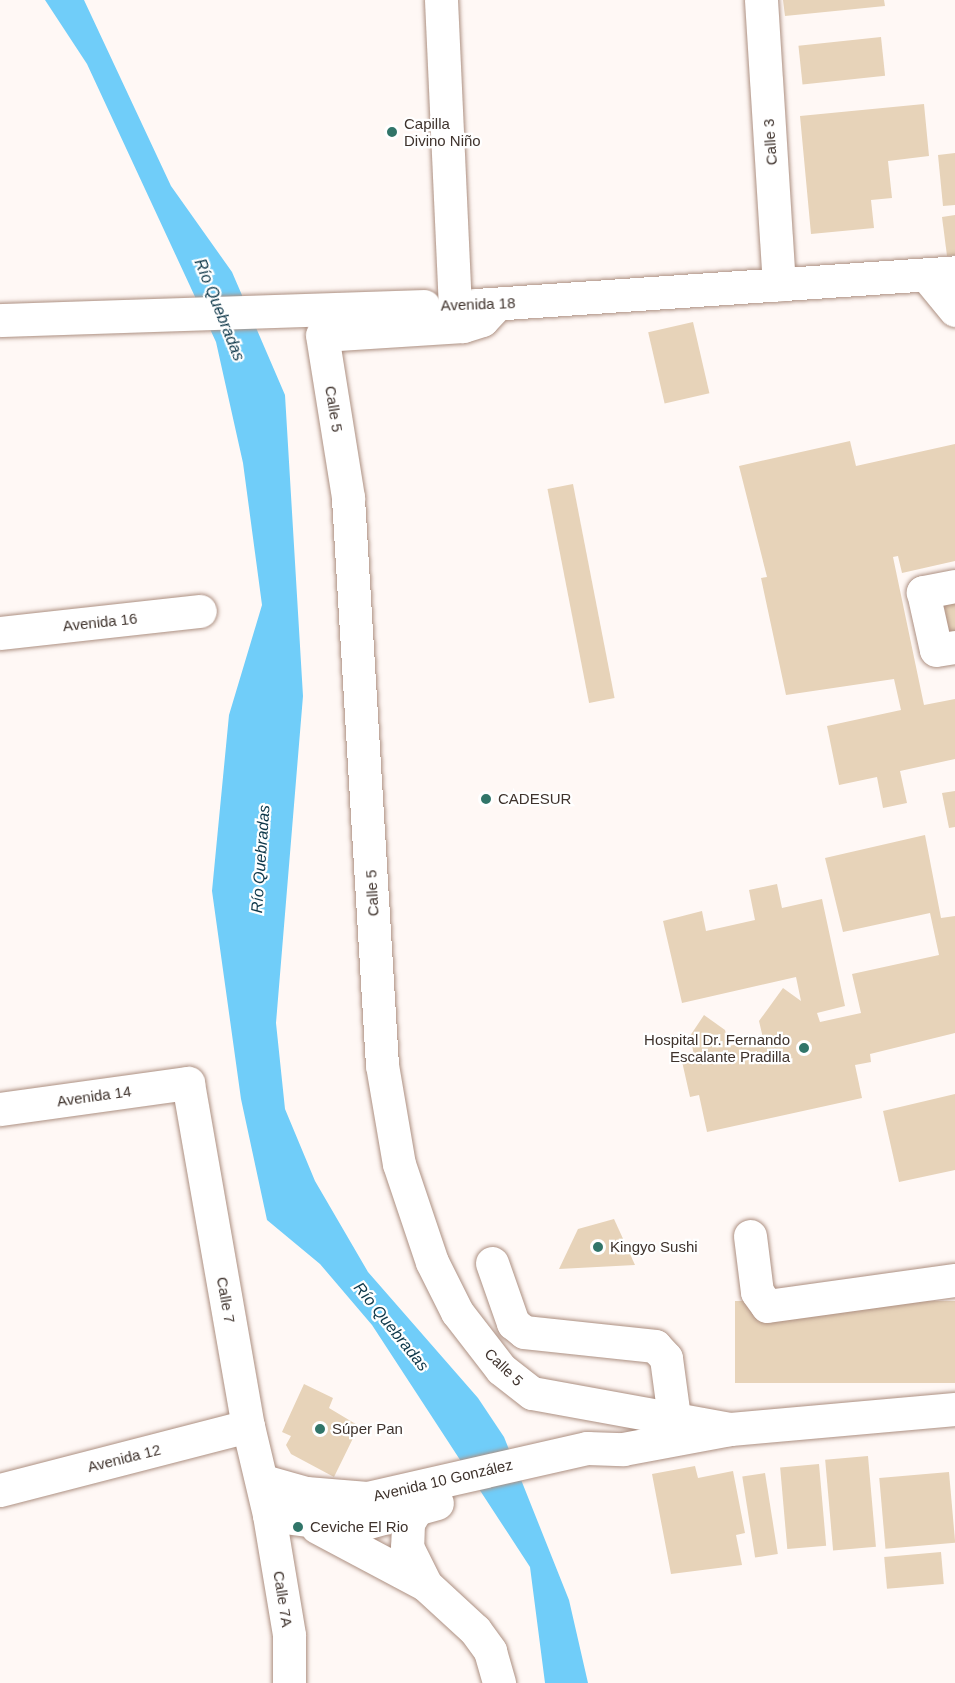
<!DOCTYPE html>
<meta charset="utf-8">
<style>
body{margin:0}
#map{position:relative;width:955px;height:1683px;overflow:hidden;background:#fff8f5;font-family:Helvetica,sans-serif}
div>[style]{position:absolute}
.water>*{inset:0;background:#70cdf9}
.building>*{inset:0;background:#e7d3b9;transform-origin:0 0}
.roads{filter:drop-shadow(0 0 2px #ad9082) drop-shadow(0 0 2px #ad9082)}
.minor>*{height:33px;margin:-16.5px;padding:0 16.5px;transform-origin:16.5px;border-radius:16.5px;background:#fff}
.dots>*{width:16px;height:16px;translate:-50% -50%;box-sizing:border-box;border:3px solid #fff;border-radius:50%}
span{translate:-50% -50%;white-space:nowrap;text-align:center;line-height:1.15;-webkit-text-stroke:4.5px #fff;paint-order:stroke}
.poi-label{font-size:15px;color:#3f332d}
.left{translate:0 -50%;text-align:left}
.right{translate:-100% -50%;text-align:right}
.street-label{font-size:15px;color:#3f332d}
.water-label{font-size:16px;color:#0d3749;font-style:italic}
</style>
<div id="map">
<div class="water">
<i style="clip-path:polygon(45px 0,84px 0,171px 186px,232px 272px,285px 395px,303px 696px,276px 1023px,285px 1109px,315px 1181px,368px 1272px,478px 1398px,504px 1437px,569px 1600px,588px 1683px,545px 1683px,530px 1567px,372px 1325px,320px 1264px,267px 1220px,241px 1099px,212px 891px,229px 715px,262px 605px,243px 463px,216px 342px,87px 64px)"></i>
</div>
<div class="building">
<i style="clip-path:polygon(783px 0,884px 0,885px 6px,785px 16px)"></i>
<i style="left:881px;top:37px;width:39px;height:83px;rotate:84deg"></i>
<i style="clip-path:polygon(924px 104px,929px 156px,888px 161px,892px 198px,871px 200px,874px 228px,811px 234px,800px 116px)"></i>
<i style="clip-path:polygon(955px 153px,955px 205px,943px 206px,938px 155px)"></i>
<i style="clip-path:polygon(955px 215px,955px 255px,947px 256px,942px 217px)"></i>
<i style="left:693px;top:322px;width:73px;height:46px;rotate:77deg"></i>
<i style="clip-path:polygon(850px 441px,856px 466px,955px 444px,955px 561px,902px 573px,898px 556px,893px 557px,924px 705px,955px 699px,955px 759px,900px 771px,907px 803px,883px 808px,877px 777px,839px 785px,827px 726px,901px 710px,894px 679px,786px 695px,761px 578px,767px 577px,739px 466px)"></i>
<i style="left:573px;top:484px;width:218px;height:26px;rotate:79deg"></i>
<i style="clip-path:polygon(955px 599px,955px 636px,950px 637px,943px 601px)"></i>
<i style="clip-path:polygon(955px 791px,955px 827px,949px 828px,942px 793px)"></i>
<i style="clip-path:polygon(925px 835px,941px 918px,955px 916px,955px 1033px,870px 1054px,871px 1062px,855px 1065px,862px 1098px,707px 1132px,699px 1095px,690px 1097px,681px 1057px,694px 1055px,690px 1036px,704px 1015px,725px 1030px,729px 1046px,763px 1038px,759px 1021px,783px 988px,801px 1001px,796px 977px,682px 1003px,663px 921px,702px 911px,706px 931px,755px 920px,749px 890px,777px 884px,782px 908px,822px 899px,845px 1006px,817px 1013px,820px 1022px,861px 1013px,852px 974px,939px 955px,930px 913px,843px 932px,825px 858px)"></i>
<i style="clip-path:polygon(955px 1094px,955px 1170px,899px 1182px,883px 1111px)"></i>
<i style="clip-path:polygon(614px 1219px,635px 1265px,559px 1269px,578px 1229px)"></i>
<i style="left:955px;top:1301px;width:82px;height:220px;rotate:90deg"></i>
<i style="clip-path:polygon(304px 1384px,333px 1398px,329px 1408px,359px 1426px,334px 1477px,291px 1454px,286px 1445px,291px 1436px,282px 1432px)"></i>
<i style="left:868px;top:1456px;width:91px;height:43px;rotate:85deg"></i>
<i style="left:819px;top:1464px;width:82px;height:39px;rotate:85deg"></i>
<i style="clip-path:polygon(695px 1466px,698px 1478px,733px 1471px,745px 1533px,736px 1535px,742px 1565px,671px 1574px,652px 1474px)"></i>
<i style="left:949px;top:1472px;width:71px;height:70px;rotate:85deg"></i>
<i style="left:765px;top:1473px;width:82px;height:23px;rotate:81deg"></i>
<i style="left:941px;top:1552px;width:32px;height:57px;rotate:85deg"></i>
</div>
<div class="roads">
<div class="minor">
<i style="left:441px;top:0;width:305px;rotate:87.4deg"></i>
<i style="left:761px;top:0;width:285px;rotate:86.4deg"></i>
<i style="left:927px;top:276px;width:44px;rotate:50.5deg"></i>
<i style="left:497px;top:304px;width:22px;rotate:133deg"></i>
<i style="left:482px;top:320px;width:20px;rotate:162deg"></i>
<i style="left:463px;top:326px;width:141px;rotate:176.3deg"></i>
<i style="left:322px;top:335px;width:165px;rotate:80.9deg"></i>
<i style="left:348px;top:498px;width:568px;rotate:86.57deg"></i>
<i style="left:382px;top:1065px;width:100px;rotate:80.3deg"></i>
<i style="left:399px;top:1164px;width:103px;rotate:71.4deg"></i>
<i style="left:432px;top:1262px;width:56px;rotate:63.4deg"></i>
<i style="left:457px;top:1312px;width:72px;rotate:52.3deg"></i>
<i style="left:501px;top:1369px;width:39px;rotate:38deg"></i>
<i style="left:532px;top:1393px;width:201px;rotate:10.3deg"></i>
<i style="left:476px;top:305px;width:480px;rotate:-3.9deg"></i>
<i style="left:0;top:320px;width:424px;rotate:-1.9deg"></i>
<i style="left:955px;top:586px;width:33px;rotate:169deg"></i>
<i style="left:923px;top:592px;width:59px;rotate:77.4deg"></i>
<i style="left:936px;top:650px;width:19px;rotate:-9deg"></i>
<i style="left:0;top:633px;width:201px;rotate:-6.3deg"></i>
<i style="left:0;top:1109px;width:190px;rotate:-7.9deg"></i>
<i style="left:188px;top:1083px;width:348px;rotate:80.1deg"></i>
<i style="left:248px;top:1426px;width:91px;rotate:76.7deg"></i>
<i style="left:269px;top:1515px;width:122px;rotate:80.5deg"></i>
<i style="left:289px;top:1635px;width:48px;rotate:90deg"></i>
<i style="left:750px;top:1236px;width:56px;rotate:82.9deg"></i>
<i style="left:757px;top:1292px;width:17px;rotate:54deg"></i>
<i style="left:767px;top:1306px;width:190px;rotate:-7.9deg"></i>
<i style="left:492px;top:1263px;width:64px;rotate:70.7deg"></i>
<i style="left:513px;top:1323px;width:14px;rotate:39deg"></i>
<i style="left:524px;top:1332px;width:132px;rotate:6.1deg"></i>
<i style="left:655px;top:1346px;width:16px;rotate:47deg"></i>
<i style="left:666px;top:1358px;width:60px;rotate:82.3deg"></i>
<i style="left:263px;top:1481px;width:45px;rotate:15.6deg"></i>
<i style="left:306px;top:1493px;width:61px;rotate:4.7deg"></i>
<i style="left:367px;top:1498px;width:226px;rotate:-12.8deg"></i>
<i style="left:587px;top:1448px;width:36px;rotate:2deg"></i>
<i style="left:623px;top:1449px;width:109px;rotate:-10.6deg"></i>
<i style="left:730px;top:1429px;width:226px;rotate:-5.1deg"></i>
<i style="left:0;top:1490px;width:256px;rotate:-14.5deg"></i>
<i style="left:417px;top:1508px;width:17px;rotate:121deg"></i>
<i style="left:408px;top:1523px;width:24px;rotate:92deg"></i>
<i style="left:407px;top:1547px;width:42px;rotate:63.4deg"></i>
<i style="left:269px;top:1515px;width:86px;rotate:7.4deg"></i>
<i style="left:354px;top:1526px;width:86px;rotate:-15.5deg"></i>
<i style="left:317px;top:1527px;width:123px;rotate:28deg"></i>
<i style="left:426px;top:1585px;width:67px;rotate:42.6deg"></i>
<i style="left:475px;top:1630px;width:26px;rotate:54deg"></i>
<i style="left:490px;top:1651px;width:33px;rotate:74deg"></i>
</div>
</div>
<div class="dots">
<i style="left:392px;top:132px;background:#317569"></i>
<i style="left:486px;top:799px;background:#317569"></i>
<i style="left:804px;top:1048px;background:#317569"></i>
<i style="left:598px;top:1247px;background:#317569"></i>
<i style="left:320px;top:1429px;background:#317569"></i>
<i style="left:298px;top:1527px;background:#317569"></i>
</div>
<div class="poi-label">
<span class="left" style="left:404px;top:132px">Capilla<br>Divino Niño</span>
<span class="left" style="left:498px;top:799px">CADESUR</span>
<span class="right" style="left:790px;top:1048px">Hospital Dr. Fernando<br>Escalante Pradilla</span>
<span class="left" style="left:610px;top:1247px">Kingyo Sushi</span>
<span class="left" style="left:332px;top:1429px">Súper Pan</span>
<span class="left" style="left:310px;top:1527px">Ceviche El Rio</span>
</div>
<div class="street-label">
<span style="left:770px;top:142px;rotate:-94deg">Calle 3</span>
<span style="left:478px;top:304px;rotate:-2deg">Avenida 18</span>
<span style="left:334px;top:409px;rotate:81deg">Calle 5</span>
<span style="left:100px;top:622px;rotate:-6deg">Avenida 16</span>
<span style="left:372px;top:893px;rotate:-93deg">Calle 5</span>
<span style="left:94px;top:1096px;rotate:-8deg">Avenida 14</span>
<span style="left:226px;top:1300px;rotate:80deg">Calle 7</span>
<span style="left:504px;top:1367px;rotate:44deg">Calle 5</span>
<span style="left:124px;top:1458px;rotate:-14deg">Avenida 12</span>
<span style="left:443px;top:1480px;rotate:-13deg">Avenida 10 González</span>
<span style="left:283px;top:1599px;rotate:81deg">Calle 7A</span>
</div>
<div class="water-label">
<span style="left:219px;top:310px;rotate:68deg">Río Quebradas</span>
<span style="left:261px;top:859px;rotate:-86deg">Río Quebradas</span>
<span style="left:391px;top:1327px;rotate:51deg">Río Quebradas</span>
</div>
</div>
